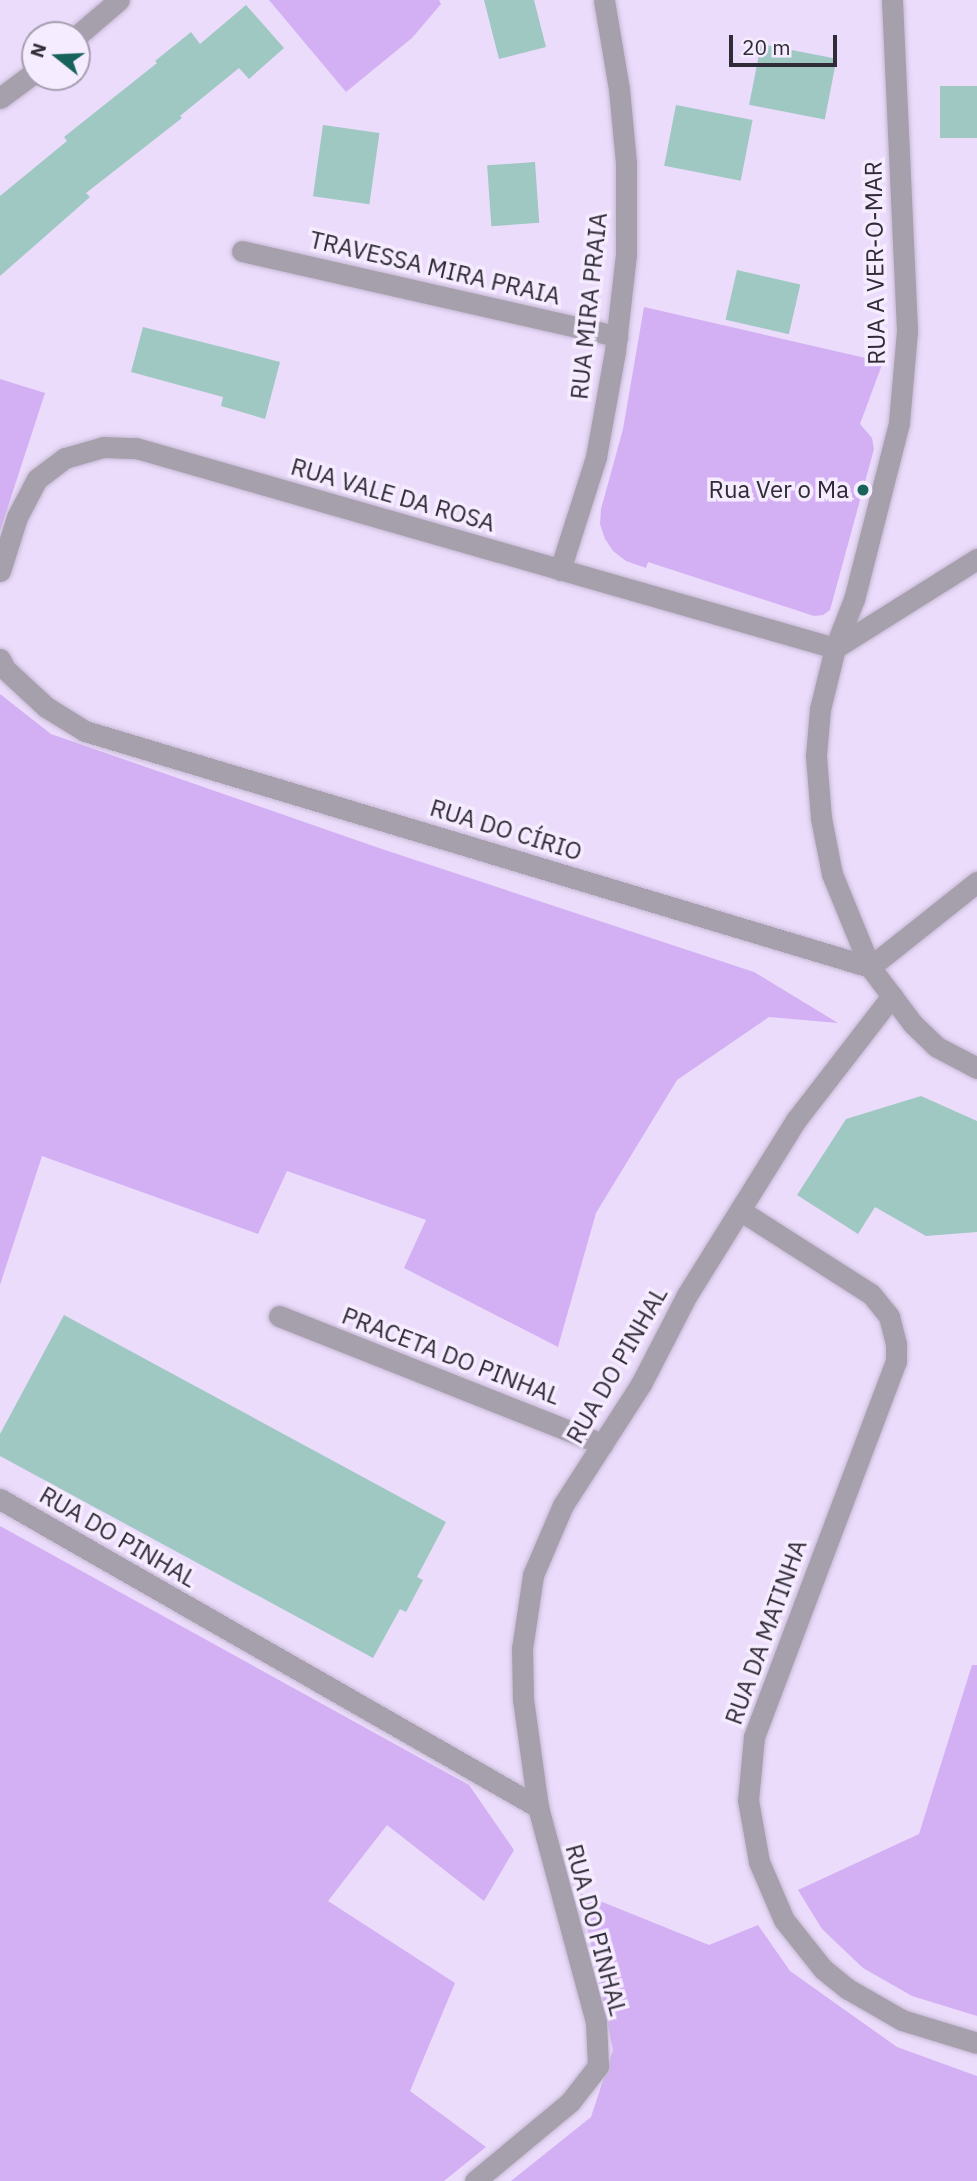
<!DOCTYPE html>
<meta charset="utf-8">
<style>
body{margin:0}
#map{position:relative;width:977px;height:2181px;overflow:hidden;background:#ebdcfb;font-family:"IBM Plex Sans",sans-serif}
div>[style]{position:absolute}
.green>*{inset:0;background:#d3b0f4}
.building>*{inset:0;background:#9fc8c3;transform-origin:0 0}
.roads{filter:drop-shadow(0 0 2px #c6b9d4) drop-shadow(0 0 2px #c6b9d4)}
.minor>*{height:21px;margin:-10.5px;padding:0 10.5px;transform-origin:10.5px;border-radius:10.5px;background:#a6a0ad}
.dots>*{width:19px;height:19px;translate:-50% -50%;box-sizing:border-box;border:4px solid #f5ecff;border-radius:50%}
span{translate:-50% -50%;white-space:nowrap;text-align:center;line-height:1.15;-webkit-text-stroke:7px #f5ecff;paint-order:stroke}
.street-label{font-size:24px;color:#312b37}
.poi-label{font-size:24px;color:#312b37}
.right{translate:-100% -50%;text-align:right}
.north{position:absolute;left:21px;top:21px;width:70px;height:70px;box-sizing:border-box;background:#f5ecff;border:2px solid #a79faf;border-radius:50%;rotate:288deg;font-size:19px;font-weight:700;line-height:28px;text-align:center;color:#312b37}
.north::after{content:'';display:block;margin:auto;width:24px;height:32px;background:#17635c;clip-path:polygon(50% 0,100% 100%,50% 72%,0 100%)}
.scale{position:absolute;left:729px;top:35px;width:108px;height:32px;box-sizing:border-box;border:4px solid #312b37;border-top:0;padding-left:9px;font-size:21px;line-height:24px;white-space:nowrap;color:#312b37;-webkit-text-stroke:5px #f5ecff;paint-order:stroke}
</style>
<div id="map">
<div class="green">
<i style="clip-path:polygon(269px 0,439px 0,441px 4px,412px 38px,346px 92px)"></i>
<i style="clip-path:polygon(644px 307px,883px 362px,860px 424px,872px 438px,874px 449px,830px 610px,823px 615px,814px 616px,648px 562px,646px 568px,626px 561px,613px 551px,605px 539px,600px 524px,601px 509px,623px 429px)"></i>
<i style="clip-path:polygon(0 379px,45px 393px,0 531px)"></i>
<i style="clip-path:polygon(0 694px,51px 734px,379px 848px,754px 972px,838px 1023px,769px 1017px,677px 1080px,596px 1213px,558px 1347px,404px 1268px,426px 1220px,287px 1171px,258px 1234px,42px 1156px,0 1285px)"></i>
<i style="clip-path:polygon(0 1526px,469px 1785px,514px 1850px,484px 1901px,387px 1825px,328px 1901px,455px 1983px,410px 2091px,486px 2147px,444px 2181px,0 2181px)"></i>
<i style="clip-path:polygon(972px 1665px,977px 1665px,977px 2016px,912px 1996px,863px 1968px,822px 1929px,798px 1890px,919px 1834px)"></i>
<i style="clip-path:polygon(580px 1893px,709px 1945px,758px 1925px,790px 1971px,897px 2047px,977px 2076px,977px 2181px,511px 2181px,591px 2117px,613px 2050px)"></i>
</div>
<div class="building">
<i style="clip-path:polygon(484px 0,534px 0,546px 47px,499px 59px)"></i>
<i style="clip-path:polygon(246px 5px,284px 48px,249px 79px,239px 68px,180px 116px,182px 118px,86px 193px,90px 197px,0 276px,0 196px,67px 141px,64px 137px,157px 63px,155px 61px,191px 32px,200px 44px)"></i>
<i style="left:761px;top:44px;width:77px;height:62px;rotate:11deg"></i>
<i style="left:940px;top:86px;width:37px;height:52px"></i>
<i style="left:676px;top:105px;width:78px;height:62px;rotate:11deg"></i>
<i style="left:323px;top:125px;width:57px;height:72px;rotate:8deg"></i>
<i style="left:535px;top:162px;width:61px;height:48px;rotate:86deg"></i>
<i style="left:737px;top:270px;width:65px;height:51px;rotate:13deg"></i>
<i style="clip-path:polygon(143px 327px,280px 362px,265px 419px,221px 406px,223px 397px,131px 372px)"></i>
<i style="clip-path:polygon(921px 1096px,977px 1121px,977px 1232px,926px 1236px,875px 1207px,858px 1234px,797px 1195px,846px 1119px)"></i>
<i style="clip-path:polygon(64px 1315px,446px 1522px,417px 1577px,423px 1580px,406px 1612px,400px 1609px,373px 1658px,0 1456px,0 1434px)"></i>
</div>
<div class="roads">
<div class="minor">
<i style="left:892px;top:0;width:331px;rotate:87.4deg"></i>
<i style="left:907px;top:331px;width:92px;rotate:95deg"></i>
<i style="left:899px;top:423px;width:182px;rotate:104.3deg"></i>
<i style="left:854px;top:599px;width:53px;rotate:111.2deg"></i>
<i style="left:835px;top:648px;width:63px;rotate:103.8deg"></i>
<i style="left:820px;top:709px;width:47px;rotate:94.9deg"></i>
<i style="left:816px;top:756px;width:62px;rotate:85.4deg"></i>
<i style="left:821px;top:818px;width:57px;rotate:78.9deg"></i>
<i style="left:832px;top:874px;width:100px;rotate:67.8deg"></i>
<i style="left:870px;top:967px;width:71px;rotate:53deg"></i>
<i style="left:913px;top:1024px;width:33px;rotate:44deg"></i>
<i style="left:937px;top:1047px;width:45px;rotate:27.7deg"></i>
<i style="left:77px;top:36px;width:55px;rotate:-40.6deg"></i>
<i style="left:0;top:98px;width:44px;rotate:-36.6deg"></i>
<i style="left:242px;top:251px;width:385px;rotate:12.8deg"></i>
<i style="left:560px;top:570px;width:119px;rotate:-72.3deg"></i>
<i style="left:596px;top:457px;width:108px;rotate:-79.8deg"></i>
<i style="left:615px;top:351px;width:98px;rotate:-83.5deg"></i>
<i style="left:626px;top:254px;width:91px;rotate:-90deg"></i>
<i style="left:626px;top:163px;width:74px;rotate:-95.4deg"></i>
<i style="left:619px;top:89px;width:90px;rotate:-99.6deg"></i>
<i style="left:0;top:571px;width:57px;rotate:-72.5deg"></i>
<i style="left:17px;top:517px;width:43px;rotate:-62.2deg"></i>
<i style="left:37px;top:479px;width:35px;rotate:-37deg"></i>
<i style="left:65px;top:458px;width:40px;rotate:-16deg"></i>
<i style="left:103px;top:447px;width:33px;rotate:2deg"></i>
<i style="left:136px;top:448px;width:727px;rotate:15.97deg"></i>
<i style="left:835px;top:648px;width:168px;rotate:-32.1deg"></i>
<i style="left:0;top:659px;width:11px;rotate:63deg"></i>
<i style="left:5px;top:669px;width:56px;rotate:42.8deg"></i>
<i style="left:46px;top:707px;width:46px;rotate:31.6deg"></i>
<i style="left:85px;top:731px;width:820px;rotate:16.73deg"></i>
<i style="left:870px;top:967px;width:137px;rotate:-38.5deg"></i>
<i style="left:741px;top:1211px;width:154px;rotate:32.6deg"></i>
<i style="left:871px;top:1294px;width:28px;rotate:51deg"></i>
<i style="left:889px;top:1316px;width:30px;rotate:76deg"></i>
<i style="left:896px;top:1345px;width:16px;rotate:90deg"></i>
<i style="left:896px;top:1361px;width:402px;rotate:110.7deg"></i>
<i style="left:754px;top:1737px;width:63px;rotate:95.4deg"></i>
<i style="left:748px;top:1800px;width:63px;rotate:79.9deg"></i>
<i style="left:759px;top:1862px;width:63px;rotate:66.7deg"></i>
<i style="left:784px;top:1920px;width:63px;rotate:51.5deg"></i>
<i style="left:823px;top:1969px;width:32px;rotate:39deg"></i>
<i style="left:848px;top:1989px;width:62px;rotate:29.9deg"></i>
<i style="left:902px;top:2020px;width:78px;rotate:17deg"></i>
<i style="left:279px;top:1316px;width:348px;rotate:21.6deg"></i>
<i style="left:0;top:1499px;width:620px;rotate:29.79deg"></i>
<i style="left:475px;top:2181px;width:124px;rotate:-39.7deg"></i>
<i style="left:570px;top:2102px;width:46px;rotate:-52.1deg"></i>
<i style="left:598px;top:2066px;width:44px;rotate:-92.6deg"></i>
<i style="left:596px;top:2022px;width:223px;rotate:-105.1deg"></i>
<i style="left:538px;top:1807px;width:109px;rotate:-97.9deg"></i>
<i style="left:523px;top:1699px;width:50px;rotate:-91.1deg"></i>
<i style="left:522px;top:1649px;width:75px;rotate:-81.5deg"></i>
<i style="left:533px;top:1575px;width:76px;rotate:-66.8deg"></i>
<i style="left:563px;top:1505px;width:144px;rotate:-57.2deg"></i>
<i style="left:641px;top:1384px;width:100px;rotate:-62.7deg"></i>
<i style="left:687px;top:1295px;width:206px;rotate:-58.1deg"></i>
<i style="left:796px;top:1120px;width:157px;rotate:-52.3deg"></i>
</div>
</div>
<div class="dots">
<i style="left:863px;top:490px;background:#17635c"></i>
</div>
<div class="street-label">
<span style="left:875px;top:263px;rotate:-91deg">RUA A VER-O-MAR</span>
<span style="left:435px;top:268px;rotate:13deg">TRAVESSA MIRA PRAIA</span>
<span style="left:589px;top:306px;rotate:-84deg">RUA MIRA PRAIA</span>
<span style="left:393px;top:495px;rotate:16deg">RUA VALE DA ROSA</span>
<span style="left:506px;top:830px;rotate:17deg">RUA DO CÍRIO</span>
<span style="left:451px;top:1356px;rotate:21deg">PRACETA DO PINHAL</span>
<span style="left:617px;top:1365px;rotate:-60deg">RUA DO PINHAL</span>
<span style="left:118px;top:1537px;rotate:30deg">RUA DO PINHAL</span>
<span style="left:766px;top:1632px;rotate:-70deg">RUA DA MATINHA</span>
<span style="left:596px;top:1930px;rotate:75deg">RUA DO PINHAL</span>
</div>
<div class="poi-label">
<span class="right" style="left:849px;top:490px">Rua Ver o Ma</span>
</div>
<div class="north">N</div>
<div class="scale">20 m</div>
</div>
